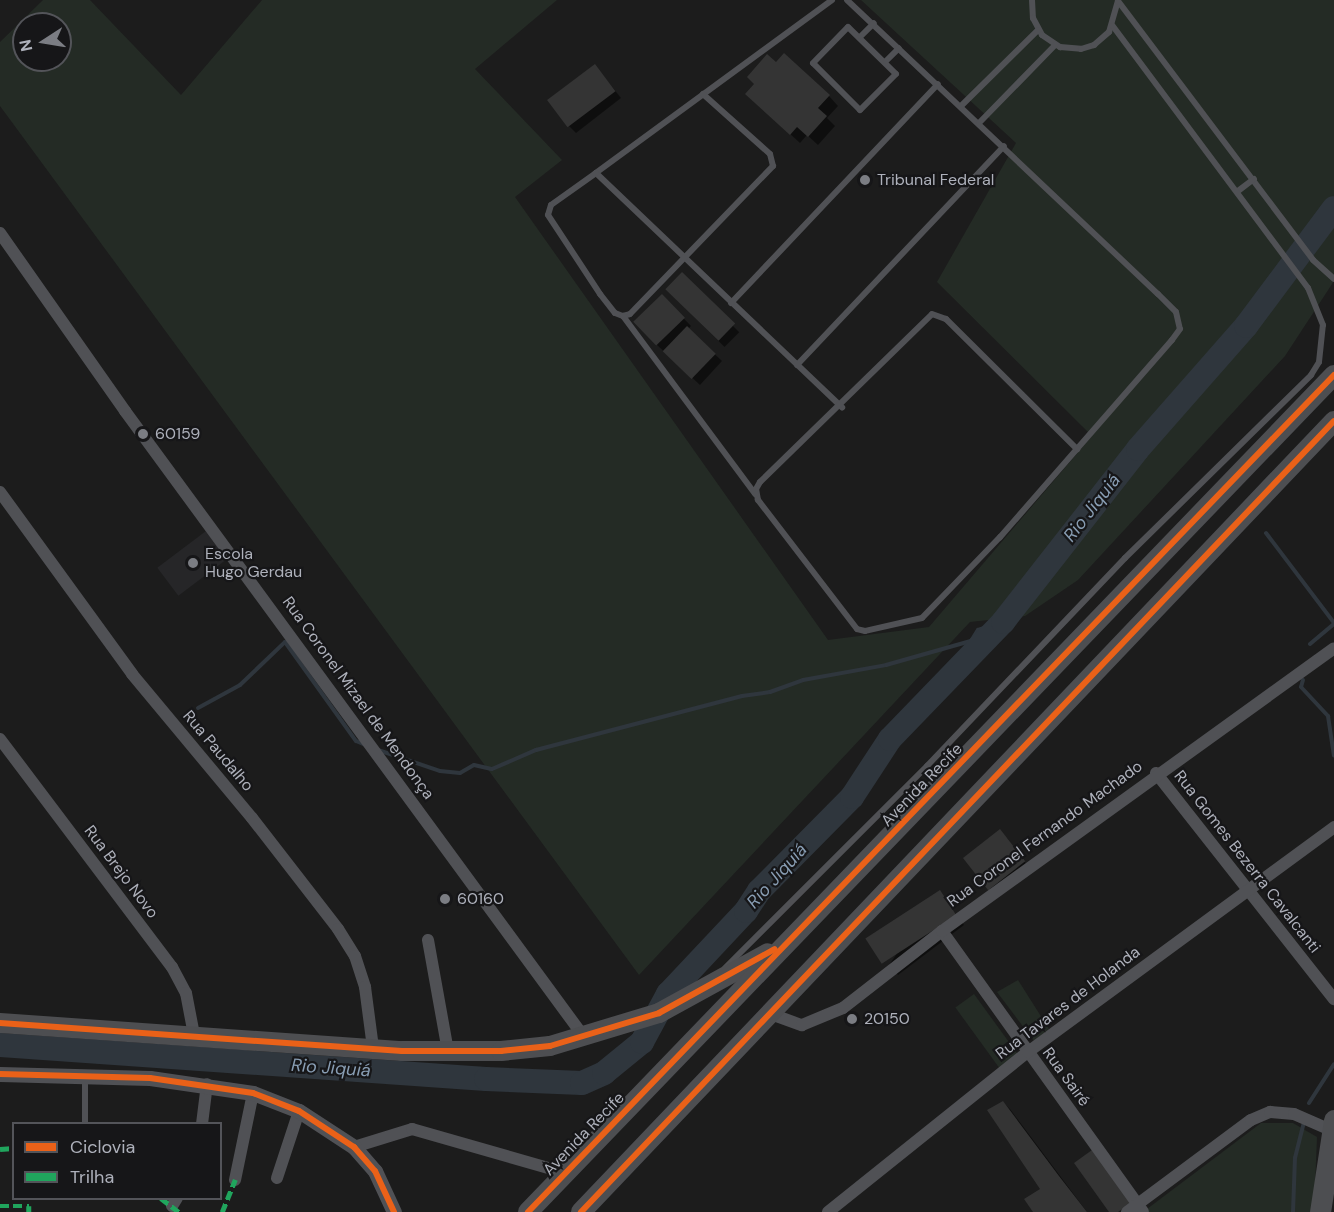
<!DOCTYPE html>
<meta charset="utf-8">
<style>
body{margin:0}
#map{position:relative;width:1334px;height:1212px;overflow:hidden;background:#1c1c1c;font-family:"DM Sans",sans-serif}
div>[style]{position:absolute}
.built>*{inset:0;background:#262628;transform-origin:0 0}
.green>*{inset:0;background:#242b25;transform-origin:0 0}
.shadow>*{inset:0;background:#0007;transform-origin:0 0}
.stream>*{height:4px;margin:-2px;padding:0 2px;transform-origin:2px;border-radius:2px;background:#2f363d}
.river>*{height:24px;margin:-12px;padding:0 12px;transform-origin:12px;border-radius:12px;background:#2f363d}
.building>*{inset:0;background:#343434;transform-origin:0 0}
.service>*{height:6px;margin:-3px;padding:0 3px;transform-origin:3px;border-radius:3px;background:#505155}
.minor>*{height:12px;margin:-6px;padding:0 6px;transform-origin:6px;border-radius:6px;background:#505155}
.tertiary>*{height:15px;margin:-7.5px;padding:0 7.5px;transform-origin:7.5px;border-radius:7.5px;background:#505155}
.primary>*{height:20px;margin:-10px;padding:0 10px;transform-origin:10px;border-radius:10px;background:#4d4e51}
.trunk>*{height:21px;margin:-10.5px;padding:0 10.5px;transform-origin:10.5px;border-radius:10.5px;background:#4d4e51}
.quiet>*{height:4.5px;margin-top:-2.25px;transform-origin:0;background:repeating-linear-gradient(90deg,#20a55d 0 9px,transparent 0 13.5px)}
.cycleway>*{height:6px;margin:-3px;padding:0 3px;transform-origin:3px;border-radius:3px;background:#ea6118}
.dots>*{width:16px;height:16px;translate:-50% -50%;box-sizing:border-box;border:3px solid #161618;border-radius:50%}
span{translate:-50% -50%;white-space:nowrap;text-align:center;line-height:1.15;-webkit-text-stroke:4.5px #161618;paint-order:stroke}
.poi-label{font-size:16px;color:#aeb1bb}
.left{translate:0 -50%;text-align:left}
.street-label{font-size:16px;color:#aeb1bb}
.water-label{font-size:18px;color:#889db3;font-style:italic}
.legend{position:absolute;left:12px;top:1122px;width:210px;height:78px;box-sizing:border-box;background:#161618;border:2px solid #535459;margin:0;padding:8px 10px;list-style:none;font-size:18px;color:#aeb1bb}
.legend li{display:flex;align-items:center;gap:12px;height:30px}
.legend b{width:30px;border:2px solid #535459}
.north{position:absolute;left:12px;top:12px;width:60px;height:60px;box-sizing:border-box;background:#161618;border:2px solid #535459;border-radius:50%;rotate:258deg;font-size:16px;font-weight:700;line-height:24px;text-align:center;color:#aeb1bb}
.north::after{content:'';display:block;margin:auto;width:21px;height:27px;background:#7b7d83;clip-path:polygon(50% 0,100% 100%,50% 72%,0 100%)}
</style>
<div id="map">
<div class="built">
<i style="left:206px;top:531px;width:35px;height:61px;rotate:53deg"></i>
</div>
<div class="green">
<i style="clip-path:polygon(evenodd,43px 0,90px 0,181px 95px,262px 0,557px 0,475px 69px,562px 160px,515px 197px,828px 640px,929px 627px,1092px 436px,937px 282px,1016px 143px,861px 0,1334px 0,1334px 281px,1285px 356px,1078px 580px,1025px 616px,970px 622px,639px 975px,0 106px,0 42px,43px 0,24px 24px,60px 24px,60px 60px,24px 60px,24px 24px)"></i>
<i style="clip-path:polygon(1018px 980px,1049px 1029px,1034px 1041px,997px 992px)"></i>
<i style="left:974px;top:994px;width:76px;height:23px;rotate:54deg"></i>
<i style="clip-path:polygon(1261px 1123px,1293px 1123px,1317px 1137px,1314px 1212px,1143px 1212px)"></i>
</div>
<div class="shadow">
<i style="clip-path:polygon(601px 73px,621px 98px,576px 133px,569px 126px)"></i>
<i style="clip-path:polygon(829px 96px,838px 106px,827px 118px,835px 126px,818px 145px,807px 135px,800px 143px,756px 103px)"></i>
<i style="left:682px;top:275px;width:81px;height:21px;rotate:45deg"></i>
<i style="clip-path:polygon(662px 296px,691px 326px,688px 329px,722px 361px,700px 385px,657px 345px)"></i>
<i style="clip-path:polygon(1007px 838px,1030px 869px,990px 889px)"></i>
<i style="clip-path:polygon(939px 892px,964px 925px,898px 975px,889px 965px)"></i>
<i style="clip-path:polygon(1003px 1102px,1010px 1109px,1087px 1212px,1035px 1212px,1042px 1189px)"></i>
</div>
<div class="stream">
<i style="left:1266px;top:533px;width:113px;rotate:52.9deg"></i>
<i style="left:1310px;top:644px;width:31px;rotate:-40deg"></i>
<i style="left:1303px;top:680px;width:7px;rotate:106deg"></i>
<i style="left:1301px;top:687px;width:40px;rotate:47deg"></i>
<i style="left:1328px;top:716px;width:40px;rotate:81.5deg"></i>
<i style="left:198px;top:708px;width:48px;rotate:-28.7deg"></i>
<i style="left:240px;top:685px;width:62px;rotate:-43.7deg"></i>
<i style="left:285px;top:642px;width:122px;rotate:54.4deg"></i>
<i style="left:356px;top:741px;width:11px;rotate:22deg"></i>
<i style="left:378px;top:750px;width:65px;rotate:18.7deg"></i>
<i style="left:440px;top:771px;width:20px;rotate:6deg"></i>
<i style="left:460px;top:773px;width:16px;rotate:-30deg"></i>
<i style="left:474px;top:765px;width:18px;rotate:13deg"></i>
<i style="left:492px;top:769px;width:48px;rotate:-23.4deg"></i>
<i style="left:536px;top:750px;width:213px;rotate:-14.7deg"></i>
<i style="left:742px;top:696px;width:28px;rotate:-8deg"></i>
<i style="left:770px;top:692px;width:35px;rotate:-20deg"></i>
<i style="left:803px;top:680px;width:84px;rotate:-10.2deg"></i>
<i style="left:886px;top:665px;width:88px;rotate:-15.8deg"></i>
<i style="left:971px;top:641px;width:13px;rotate:-58deg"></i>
<i style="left:978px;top:630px;width:26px;rotate:-18deg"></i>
<i style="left:1309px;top:1103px;width:46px;rotate:-57.3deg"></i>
<i style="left:1293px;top:1212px;width:54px;rotate:-87.9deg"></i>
<i style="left:1295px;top:1158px;width:34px;rotate:-76deg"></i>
</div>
<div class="river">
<i style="left:0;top:1045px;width:487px;rotate:4deg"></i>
<i style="left:486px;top:1079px;width:96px;rotate:2.4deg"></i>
<i style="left:582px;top:1083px;width:24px;rotate:-24deg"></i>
<i style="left:604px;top:1073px;width:49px;rotate:-39.2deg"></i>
<i style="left:642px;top:1042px;width:55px;rotate:-61.6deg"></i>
<i style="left:668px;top:994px;width:114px;rotate:-46.8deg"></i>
<i style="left:746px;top:911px;width:24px;rotate:-57deg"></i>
<i style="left:759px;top:891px;width:132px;rotate:-45.3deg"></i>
<i style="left:852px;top:797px;width:69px;rotate:-56.8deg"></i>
<i style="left:890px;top:739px;width:163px;rotate:-46deg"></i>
<i style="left:1003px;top:622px;width:219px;rotate:-52deg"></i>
<i style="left:1138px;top:449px;width:164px;rotate:-48.7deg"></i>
<i style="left:1246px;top:326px;width:147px;rotate:-53.3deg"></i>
</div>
<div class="building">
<i style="clip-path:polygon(784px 53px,830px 95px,818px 108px,827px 116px,808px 137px,797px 127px,790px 135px,745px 94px,754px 84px,747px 77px,767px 54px,776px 62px)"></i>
<i style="left:595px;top:64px;width:34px;height:60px;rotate:53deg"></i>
<i style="left:682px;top:272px;width:74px;height:24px;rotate:44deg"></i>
<i style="left:662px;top:294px;width:33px;height:40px;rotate:46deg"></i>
<i style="left:687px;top:326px;width:40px;height:35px;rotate:44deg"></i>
<i style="left:1000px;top:829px;width:41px;height:47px;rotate:52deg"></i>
<i style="left:940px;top:890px;width:30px;height:89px;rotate:57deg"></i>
<i style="clip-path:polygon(1003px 1101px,1059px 1176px,1087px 1212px,1033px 1212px,1024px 1199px,1040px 1189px,987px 1110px)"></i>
<i style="clip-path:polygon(1092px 1150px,1132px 1202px,1118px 1212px,1109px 1212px,1074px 1163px)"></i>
</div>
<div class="service">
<i style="left:832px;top:0;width:293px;rotate:143.8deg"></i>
<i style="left:596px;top:173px;width:340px;rotate:43.6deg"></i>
<i style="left:847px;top:0;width:428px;rotate:43.4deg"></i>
<i style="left:1158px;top:294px;width:25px;rotate:45deg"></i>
<i style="left:1176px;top:312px;width:17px;rotate:77deg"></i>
<i style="left:1180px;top:329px;width:14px;rotate:126deg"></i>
<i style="left:1172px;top:340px;width:262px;rotate:131.1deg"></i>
<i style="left:1000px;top:537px;width:112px;rotate:133.9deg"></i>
<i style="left:922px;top:618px;width:58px;rotate:167.2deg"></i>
<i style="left:865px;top:631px;width:8px;rotate:-166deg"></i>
<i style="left:857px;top:629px;width:163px;rotate:-127.5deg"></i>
<i style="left:758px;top:500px;width:11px;rotate:-100deg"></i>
<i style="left:756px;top:489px;width:8px;rotate:-60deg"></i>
<i style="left:760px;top:482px;width:240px;rotate:-44.3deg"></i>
<i style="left:932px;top:314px;width:15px;rotate:20deg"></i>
<i style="left:946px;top:319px;width:185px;rotate:44.8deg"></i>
<i style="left:1032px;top:0;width:18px;rotate:87deg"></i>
<i style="left:1033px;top:18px;width:19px;rotate:62deg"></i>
<i style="left:1042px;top:35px;width:22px;rotate:34deg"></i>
<i style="left:1060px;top:47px;width:21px;rotate:5deg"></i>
<i style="left:1081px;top:49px;width:14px;rotate:-17deg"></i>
<i style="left:1094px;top:45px;width:20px;rotate:-41deg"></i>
<i style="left:1109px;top:32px;width:32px;rotate:-74deg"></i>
<i style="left:1118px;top:1px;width:324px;rotate:53deg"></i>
<i style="left:1313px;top:260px;width:28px;rotate:42deg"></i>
<i style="left:848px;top:27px;width:67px;rotate:44.4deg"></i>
<i style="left:896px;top:74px;width:51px;rotate:135deg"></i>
<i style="left:860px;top:110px;width:66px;rotate:-135deg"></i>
<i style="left:813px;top:63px;width:50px;rotate:-45.8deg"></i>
<i style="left:861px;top:36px;width:18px;rotate:-45deg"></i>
<i style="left:886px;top:61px;width:18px;rotate:-45deg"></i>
<i style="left:961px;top:106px;width:108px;rotate:-44.6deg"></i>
<i style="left:979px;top:123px;width:109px;rotate:-45.7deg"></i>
<i style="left:596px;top:173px;width:55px;rotate:144.6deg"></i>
<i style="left:551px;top:205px;width:10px;rotate:107deg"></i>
<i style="left:548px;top:215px;width:95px;rotate:56.6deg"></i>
<i style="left:600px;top:294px;width:24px;rotate:52deg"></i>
<i style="left:615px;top:313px;width:9px;rotate:21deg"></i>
<i style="left:623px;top:316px;width:7px;rotate:-16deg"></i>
<i style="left:630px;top:314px;width:206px;rotate:-46deg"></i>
<i style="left:773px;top:166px;width:12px;rotate:-104deg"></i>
<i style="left:770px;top:154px;width:90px;rotate:-138.2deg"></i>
<i style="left:1238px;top:191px;width:20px;rotate:-37deg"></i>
<i style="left:731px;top:303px;width:301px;rotate:-46.6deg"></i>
<i style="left:623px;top:316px;width:222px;rotate:53.4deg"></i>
<i style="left:797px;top:365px;width:301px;rotate:-46.6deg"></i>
<i style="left:725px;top:968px;width:286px;rotate:-45deg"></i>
<i style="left:927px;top:766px;width:287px;rotate:-46.4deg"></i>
<i style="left:1125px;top:558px;width:261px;rotate:-44.5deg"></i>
<i style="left:1311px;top:375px;width:15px;rotate:-58deg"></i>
<i style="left:1319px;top:362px;width:37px;rotate:-84deg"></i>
<i style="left:1323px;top:325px;width:40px;rotate:-112deg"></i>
<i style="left:1308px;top:288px;width:327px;rotate:-126.7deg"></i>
<i style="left:85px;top:1124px;width:49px;rotate:-90deg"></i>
</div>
<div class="minor">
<i style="left:0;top:233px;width:218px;rotate:54.9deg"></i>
<i style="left:125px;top:411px;width:776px;rotate:53.75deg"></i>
<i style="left:0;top:492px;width:225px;rotate:54deg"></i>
<i style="left:132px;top:674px;width:187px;rotate:50.2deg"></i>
<i style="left:252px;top:818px;width:140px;rotate:52.2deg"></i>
<i style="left:338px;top:929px;width:32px;rotate:58deg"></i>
<i style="left:355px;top:956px;width:33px;rotate:72deg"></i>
<i style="left:365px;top:987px;width:62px;rotate:82.5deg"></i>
<i style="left:0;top:739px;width:286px;rotate:53deg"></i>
<i style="left:172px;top:967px;width:30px;rotate:62deg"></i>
<i style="left:186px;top:993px;width:43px;rotate:79.2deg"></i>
<i style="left:1156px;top:773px;width:288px;rotate:51.8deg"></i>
<i style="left:942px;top:931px;width:345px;rotate:54.4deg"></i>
<i style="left:428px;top:940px;width:113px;rotate:79.8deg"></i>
<i style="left:771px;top:1014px;width:33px;rotate:20deg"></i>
<i style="left:802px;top:1025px;width:44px;rotate:-22.5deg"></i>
<i style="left:843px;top:1008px;width:125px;rotate:-37.9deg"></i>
<i style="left:942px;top:931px;width:483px;rotate:-35.8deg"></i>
<i style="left:202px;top:1124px;width:40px;rotate:-82.9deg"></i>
<i style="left:354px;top:1147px;width:61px;rotate:-17.2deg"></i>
<i style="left:412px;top:1129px;width:159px;rotate:16deg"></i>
<i style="left:277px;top:1178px;width:71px;rotate:-71.8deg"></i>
<i style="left:235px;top:1180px;width:89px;rotate:-78.3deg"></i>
<i style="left:172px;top:1206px;width:9px;rotate:-58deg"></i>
<i style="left:828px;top:1212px;width:256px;rotate:-38.7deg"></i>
<i style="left:1028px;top:1052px;width:380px;rotate:-36.3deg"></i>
<i style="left:1127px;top:1212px;width:154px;rotate:-36.6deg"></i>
<i style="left:1251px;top:1120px;width:21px;rotate:-23deg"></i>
<i style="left:1270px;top:1112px;width:24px;rotate:5deg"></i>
<i style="left:1294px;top:1114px;width:40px;rotate:23.4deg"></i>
</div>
<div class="tertiary">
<i style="left:0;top:1074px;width:150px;rotate:1.5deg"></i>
<i style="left:150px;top:1078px;width:104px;rotate:8.3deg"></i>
<i style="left:253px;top:1093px;width:49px;rotate:21.4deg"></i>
<i style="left:299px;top:1111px;width:66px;rotate:33.2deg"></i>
<i style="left:354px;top:1147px;width:32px;rotate:49deg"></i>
<i style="left:375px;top:1171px;width:45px;rotate:65.1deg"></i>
</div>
<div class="primary">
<i style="left:0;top:1023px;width:403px;rotate:4deg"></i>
<i style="left:402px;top:1051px;width:99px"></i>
<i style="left:501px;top:1051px;width:49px;rotate:-5.8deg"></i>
<i style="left:550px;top:1046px;width:114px;rotate:-16.8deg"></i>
<i style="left:659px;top:1013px;width:124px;rotate:-28.8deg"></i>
<i style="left:528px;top:1212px;width:1162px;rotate:-46.08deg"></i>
<i style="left:581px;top:1212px;width:1092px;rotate:-46.41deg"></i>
</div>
<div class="trunk">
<i style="left:1320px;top:1212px;width:93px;rotate:-81.3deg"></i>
</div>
<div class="quiet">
<i style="left:0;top:1149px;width:14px;rotate:-4deg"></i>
<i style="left:161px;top:1198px;width:23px;rotate:38deg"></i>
<i style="left:0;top:1206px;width:29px"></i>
<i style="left:29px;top:1206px;width:6px;rotate:90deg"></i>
<i style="left:222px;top:1212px;width:35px;rotate:-68deg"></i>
</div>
<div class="cycleway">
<i style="left:0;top:1023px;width:403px;rotate:4deg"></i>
<i style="left:402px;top:1051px;width:99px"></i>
<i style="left:501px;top:1051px;width:49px;rotate:-5.8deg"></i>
<i style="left:550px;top:1046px;width:114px;rotate:-16.8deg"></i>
<i style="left:659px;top:1013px;width:132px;rotate:-28.9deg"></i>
<i style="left:0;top:1074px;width:150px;rotate:1.5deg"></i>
<i style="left:150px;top:1078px;width:104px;rotate:8.3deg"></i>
<i style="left:253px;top:1093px;width:49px;rotate:21.4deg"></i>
<i style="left:299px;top:1111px;width:66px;rotate:33.2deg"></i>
<i style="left:354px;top:1147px;width:32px;rotate:49deg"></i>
<i style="left:375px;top:1171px;width:45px;rotate:65.1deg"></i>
<i style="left:528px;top:1212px;width:1162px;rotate:-46.08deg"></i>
<i style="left:581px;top:1212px;width:1092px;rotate:-46.41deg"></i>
</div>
<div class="dots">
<i style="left:865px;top:180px;background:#7b7d83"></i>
<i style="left:143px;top:434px;background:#7b7d83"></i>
<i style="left:193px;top:563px;background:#7b7d83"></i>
<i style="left:445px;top:899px;background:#7b7d83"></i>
<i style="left:852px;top:1019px;background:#7b7d83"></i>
</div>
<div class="poi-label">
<span class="left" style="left:877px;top:180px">Tribunal Federal</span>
<span class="left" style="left:155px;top:434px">60159</span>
<span class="left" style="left:205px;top:563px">Escola<br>Hugo Gerdau</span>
<span class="left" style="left:457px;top:899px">60160</span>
<span class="left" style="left:864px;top:1019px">20150</span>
</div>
<div class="street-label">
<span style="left:358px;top:698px;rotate:54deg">Rua Coronel Mizael de Mendonça</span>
<span style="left:218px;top:751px;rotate:50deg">Rua Paudalho</span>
<span style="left:922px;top:785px;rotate:-46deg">Avenida Recife</span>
<span style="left:1045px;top:834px;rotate:-36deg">Rua Coronel Fernando Machado</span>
<span style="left:1247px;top:862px;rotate:52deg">Rua Gomes Bezerra Cavalcanti</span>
<span style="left:121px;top:872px;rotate:53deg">Rua Brejo Novo</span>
<span style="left:1068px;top:1003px;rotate:-37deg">Rua Tavares de Holanda</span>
<span style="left:1066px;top:1077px;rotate:54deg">Rua Sairé</span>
<span style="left:584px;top:1134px;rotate:-46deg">Avenida Recife</span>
</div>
<div class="water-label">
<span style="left:1092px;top:508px;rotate:-52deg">Rio Jiquiá</span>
<span style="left:777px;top:876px;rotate:-48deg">Rio Jiquiá</span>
<span style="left:331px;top:1068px;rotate:4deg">Rio Jiquiá</span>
</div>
<ul class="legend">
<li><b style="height:8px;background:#ea6118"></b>Ciclovia</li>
<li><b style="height:8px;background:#20a55d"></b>Trilha</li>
</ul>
<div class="north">N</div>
</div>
